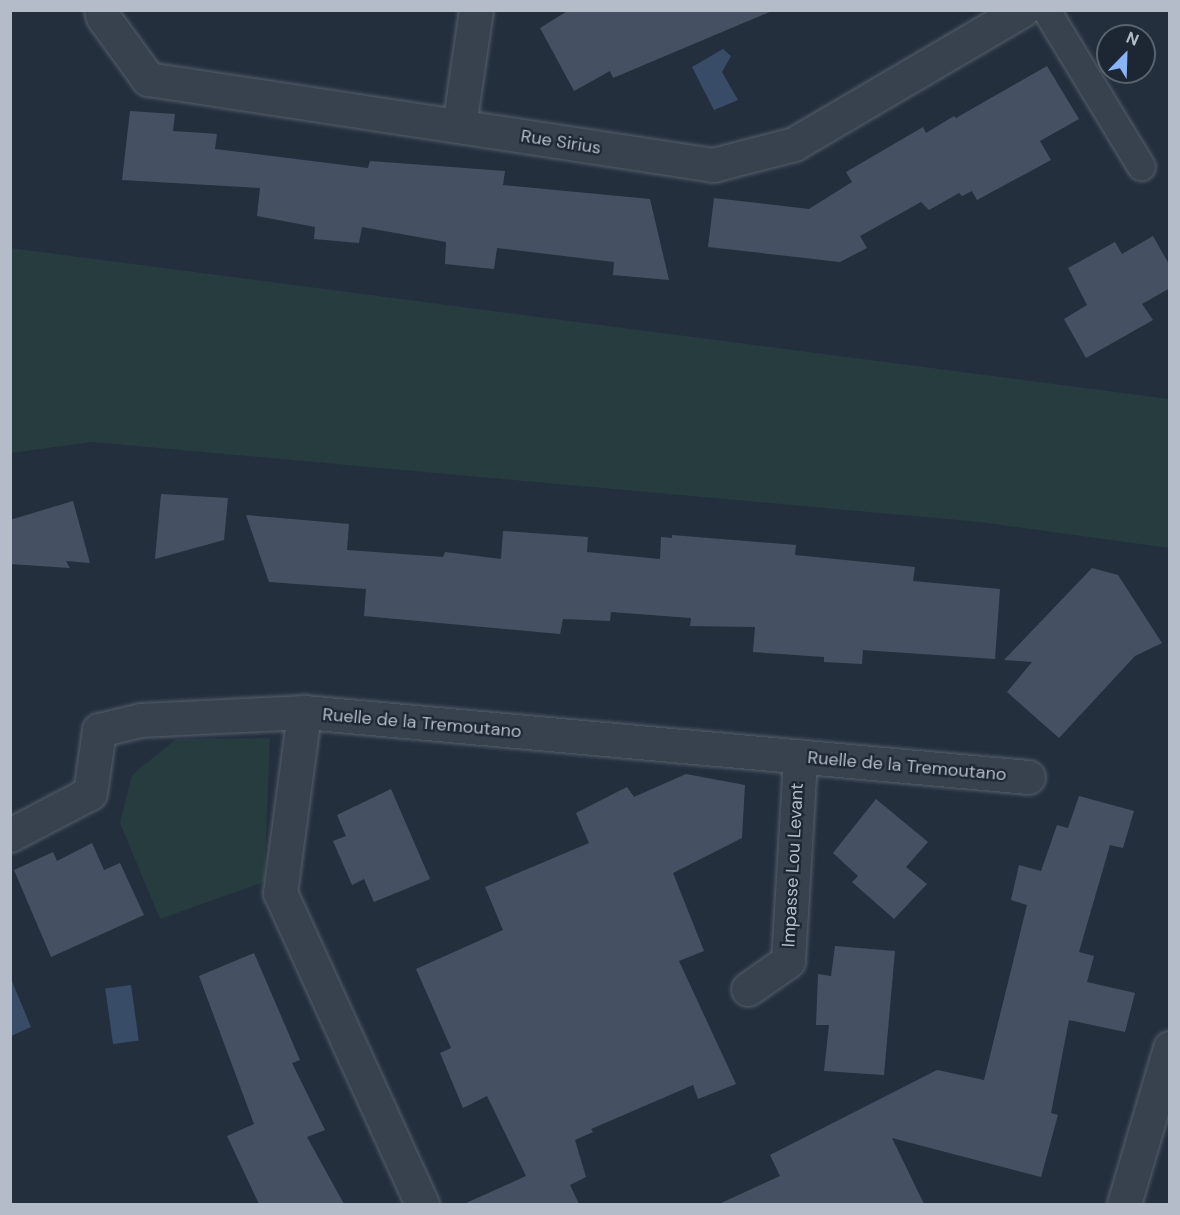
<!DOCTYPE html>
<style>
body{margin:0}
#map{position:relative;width:1180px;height:1215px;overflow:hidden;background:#242f3e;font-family:"DM Sans",sans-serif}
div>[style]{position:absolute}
.green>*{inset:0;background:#263c3f}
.water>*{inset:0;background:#394c67;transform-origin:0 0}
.building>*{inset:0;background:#455162}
.roads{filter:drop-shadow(0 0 2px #565f6c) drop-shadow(0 0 2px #565f6c)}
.service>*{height:27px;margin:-13.5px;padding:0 13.5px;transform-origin:13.5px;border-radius:13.5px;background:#38414e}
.minor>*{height:33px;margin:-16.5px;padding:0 16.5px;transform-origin:16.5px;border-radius:16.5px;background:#38414e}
span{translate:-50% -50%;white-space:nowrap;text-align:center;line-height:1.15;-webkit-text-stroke:4.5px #1d2633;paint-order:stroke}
.street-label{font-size:18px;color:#b4bcc9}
.frame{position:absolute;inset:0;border:12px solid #b4bcc9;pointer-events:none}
.north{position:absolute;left:1096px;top:24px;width:60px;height:60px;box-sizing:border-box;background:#1d2633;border:2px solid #59626f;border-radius:50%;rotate:23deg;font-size:16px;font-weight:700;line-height:24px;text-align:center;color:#b4bcc9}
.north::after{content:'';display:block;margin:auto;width:21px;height:27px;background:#8ab4f8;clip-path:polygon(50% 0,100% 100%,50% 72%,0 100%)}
</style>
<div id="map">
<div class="green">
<i style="clip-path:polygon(10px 248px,1169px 399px,1169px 548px,980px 522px,92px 442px,11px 453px)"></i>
<i style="clip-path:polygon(270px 738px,264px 882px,160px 919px,120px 823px,132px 775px,176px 739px)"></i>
</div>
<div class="water">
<i style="clip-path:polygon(723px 49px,731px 56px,722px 72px,738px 100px,714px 110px,692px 67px)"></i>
<i style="clip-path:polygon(11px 979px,31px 1027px,11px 1036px,10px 1036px)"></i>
<i style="left:131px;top:985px;width:56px;height:26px;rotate:82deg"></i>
</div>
<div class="building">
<i style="clip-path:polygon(569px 10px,772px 10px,772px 11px,613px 78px,610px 71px,574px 91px,540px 28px)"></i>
<i style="clip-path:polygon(1047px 66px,1079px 119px,1040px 141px,1051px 160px,977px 200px,972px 191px,962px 196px,959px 193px,929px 210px,921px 202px,860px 236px,867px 248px,840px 262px,708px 247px,714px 198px,809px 209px,852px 182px,846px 172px,923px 127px,926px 133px,954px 116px,956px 118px)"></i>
<i style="clip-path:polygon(130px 111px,175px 114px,173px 131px,217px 134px,215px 149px,368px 168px,370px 161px,505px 171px,503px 185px,650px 199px,669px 280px,613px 275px,614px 262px,497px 248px,494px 269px,445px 264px,446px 242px,362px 227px,359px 243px,314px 239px,315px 227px,257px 216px,260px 188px,122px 180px)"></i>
<i style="clip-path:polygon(1153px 236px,1170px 266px,1170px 288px,1142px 304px,1153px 320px,1086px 358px,1064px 319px,1087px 305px,1068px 268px,1115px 242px,1122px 254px)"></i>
<i style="clip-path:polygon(161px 494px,228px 498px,224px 540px,155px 559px)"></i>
<i style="clip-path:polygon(73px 501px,90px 563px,66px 561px,70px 568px,10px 564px,10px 520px)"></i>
<i style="clip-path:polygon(246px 515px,349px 524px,347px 550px,443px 557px,445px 552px,501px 559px,503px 531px,588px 537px,587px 552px,660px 559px,661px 537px,672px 538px,672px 535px,796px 545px,795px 555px,915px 567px,913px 581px,1000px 589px,995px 659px,863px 650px,862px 664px,824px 662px,824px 657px,753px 652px,755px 627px,690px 626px,691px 618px,611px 612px,610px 621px,563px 619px,560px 634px,364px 616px,366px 589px,269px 582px)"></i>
<i style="clip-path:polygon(1092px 568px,1118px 575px,1162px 643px,1135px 656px,1059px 738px,1007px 692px,1032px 662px,1004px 660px)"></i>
<i style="clip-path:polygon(686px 774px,745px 785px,742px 838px,673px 873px,704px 951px,679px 961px,736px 1084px,698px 1099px,693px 1085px,591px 1129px,593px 1132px,575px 1140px,586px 1177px,570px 1185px,579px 1204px,464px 1204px,526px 1176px,487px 1096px,463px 1108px,440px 1053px,451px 1048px,416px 969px,503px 930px,485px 887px,589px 843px,576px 813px,627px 787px,634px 797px)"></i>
<i style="clip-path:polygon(391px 789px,430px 879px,374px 902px,364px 879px,352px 885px,333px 841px,346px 836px,337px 815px)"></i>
<i style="clip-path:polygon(1079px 796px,1134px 811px,1123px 848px,1110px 845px,1079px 952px,1094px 956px,1087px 982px,1135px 993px,1125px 1032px,1069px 1020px,1051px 1113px,1058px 1115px,1041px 1177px,892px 1138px,924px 1204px,719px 1204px,780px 1176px,770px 1155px,937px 1070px,984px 1080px,1027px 905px,1011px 900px,1019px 865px,1041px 871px,1057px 825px,1068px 828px)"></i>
<i style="clip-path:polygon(876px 799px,928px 842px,906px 867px,927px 884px,894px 919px,852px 882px,858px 876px,833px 853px)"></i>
<i style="clip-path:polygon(92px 843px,104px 870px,120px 863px,144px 915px,51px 957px,14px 870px,53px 852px,57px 861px)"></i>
<i style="clip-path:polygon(835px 946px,895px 951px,884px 1075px,824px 1071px,829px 1025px,816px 1025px,818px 974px,831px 976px)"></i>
<i style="clip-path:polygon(254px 953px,300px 1060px,292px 1063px,325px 1130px,307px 1137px,344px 1204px,259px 1204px,227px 1136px,254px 1124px,199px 976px)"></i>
</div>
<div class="roads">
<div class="service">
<i style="left:1046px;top:10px;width:183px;rotate:58.7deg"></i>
</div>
<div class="minor">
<i style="left:101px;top:10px;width:7px;rotate:74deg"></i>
<i style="left:103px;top:17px;width:77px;rotate:54deg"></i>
<i style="left:148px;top:79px;width:572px;rotate:8.65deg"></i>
<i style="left:713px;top:165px;width:84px;rotate:-14.5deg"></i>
<i style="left:794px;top:144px;width:264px;rotate:-30.4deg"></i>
<i style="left:459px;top:126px;width:117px;rotate:-81.7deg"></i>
<i style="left:10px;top:835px;width:90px;rotate:-27.7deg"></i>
<i style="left:90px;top:793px;width:64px;rotate:-81.9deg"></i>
<i style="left:99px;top:730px;width:43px;rotate:-13.4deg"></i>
<i style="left:141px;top:720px;width:163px;rotate:-2.8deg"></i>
<i style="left:748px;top:989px;width:49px;rotate:-35deg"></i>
<i style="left:788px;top:961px;width:205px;rotate:-86.6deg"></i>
<i style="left:422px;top:1204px;width:342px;rotate:-114.5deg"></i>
<i style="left:280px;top:893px;width:183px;rotate:-82.4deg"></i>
<i style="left:304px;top:712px;width:727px;rotate:5.13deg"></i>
<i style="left:1124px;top:1204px;width:163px;rotate:-73.6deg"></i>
</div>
</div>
<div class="street-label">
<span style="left:561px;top:142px;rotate:9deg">Rue Sirius</span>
<span style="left:422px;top:723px;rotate:5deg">Ruelle de la Tremoutano</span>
<span style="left:907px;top:766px;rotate:5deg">Ruelle de la Tremoutano</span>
<span style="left:793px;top:865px;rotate:-87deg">Impasse Lou Levant</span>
</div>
<div class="frame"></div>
<div class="north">N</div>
</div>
